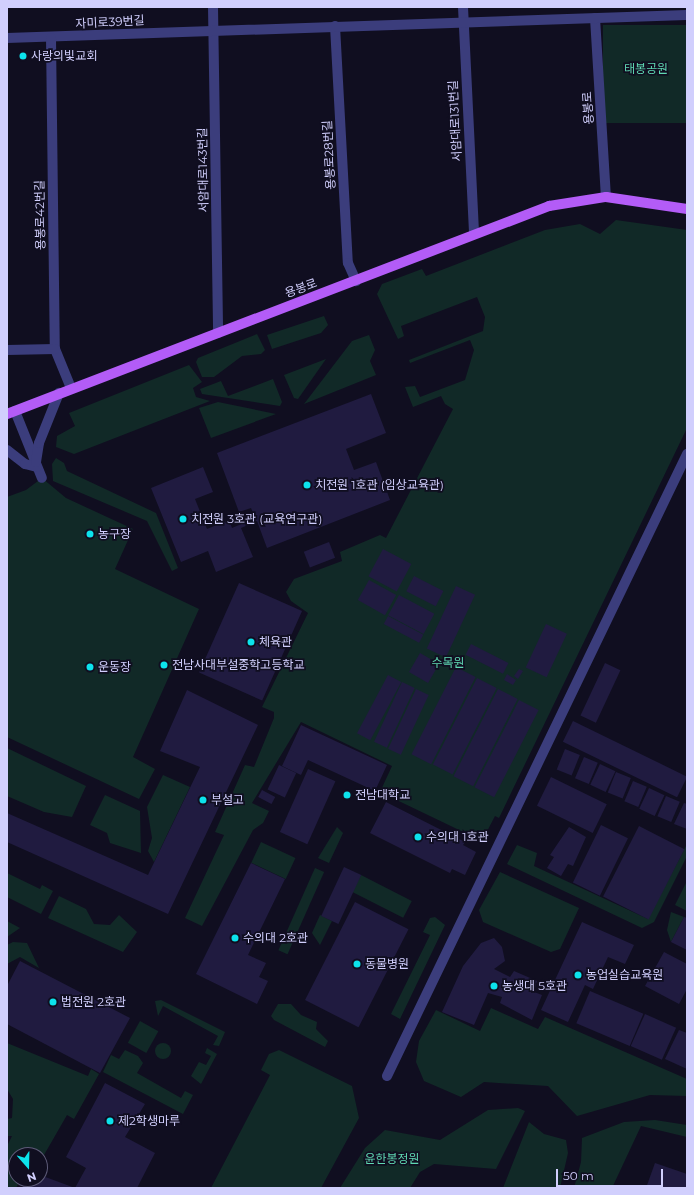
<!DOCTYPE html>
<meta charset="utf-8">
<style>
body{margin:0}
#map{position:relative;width:694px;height:1195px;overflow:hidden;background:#100e20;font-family:Montserrat,"Noto Sans KR",sans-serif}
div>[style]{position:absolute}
.green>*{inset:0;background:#112927;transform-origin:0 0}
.round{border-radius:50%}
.building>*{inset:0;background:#201b40;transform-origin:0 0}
.minor>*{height:10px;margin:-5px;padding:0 5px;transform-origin:5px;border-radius:5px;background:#3b3d7c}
.major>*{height:10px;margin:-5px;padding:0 5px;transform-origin:5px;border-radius:5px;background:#b35cf7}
.dots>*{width:11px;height:11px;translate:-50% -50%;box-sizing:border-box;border:2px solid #100e20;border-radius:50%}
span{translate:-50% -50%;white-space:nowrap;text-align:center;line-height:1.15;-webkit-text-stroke:3.5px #100e20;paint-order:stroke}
.street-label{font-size:12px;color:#d1cffd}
.poi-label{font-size:12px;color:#d1cffd}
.left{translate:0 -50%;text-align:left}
.park-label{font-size:12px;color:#5fd8b2}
.frame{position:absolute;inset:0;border:8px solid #d1cffd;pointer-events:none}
.north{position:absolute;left:8px;top:1147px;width:40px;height:40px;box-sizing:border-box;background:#100e20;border:1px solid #5d5b78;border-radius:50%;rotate:160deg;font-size:11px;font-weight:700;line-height:16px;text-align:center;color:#d1cffd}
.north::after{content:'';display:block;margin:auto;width:14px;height:18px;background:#0ce3ec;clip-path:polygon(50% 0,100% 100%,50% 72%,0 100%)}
.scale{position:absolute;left:556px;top:1169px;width:107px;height:18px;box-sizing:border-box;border:2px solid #d1cffd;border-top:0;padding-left:5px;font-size:12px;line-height:14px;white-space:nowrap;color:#d1cffd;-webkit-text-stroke:3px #100e20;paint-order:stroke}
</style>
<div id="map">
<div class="green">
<i style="left:687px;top:25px;width:98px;height:84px;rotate:90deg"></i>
<i style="clip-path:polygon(616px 220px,687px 230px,687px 428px,499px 818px,495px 816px,482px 841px,380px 792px,392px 766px,301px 722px,252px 803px,269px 811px,263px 823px,253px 830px,202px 926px,185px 918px,224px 835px,215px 832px,245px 765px,254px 767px,274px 718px,274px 712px,262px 707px,308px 613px,291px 601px,286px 592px,294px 579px,342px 561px,340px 552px,380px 535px,386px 538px,453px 409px,445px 404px,441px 396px,413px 407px,405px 387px,415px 386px,420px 397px,465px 380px,474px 350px,470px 340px,410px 363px,409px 360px,483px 331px,485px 317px,477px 297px,401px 326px,404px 336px,398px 339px,377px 294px,382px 284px,422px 269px,426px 276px,545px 230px,580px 224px,600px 234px)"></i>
<i style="clip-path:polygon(324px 316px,328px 325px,321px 333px,272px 349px,267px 335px)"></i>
<i style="clip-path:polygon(257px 334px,265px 350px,261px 354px,242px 356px,214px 377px,202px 377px,196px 362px,198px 358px)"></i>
<i style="clip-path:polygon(369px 335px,375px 350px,370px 361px,376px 375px,304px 404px,352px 341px)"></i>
<i style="clip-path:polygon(326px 359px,298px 399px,294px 398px,284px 375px)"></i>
<i style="clip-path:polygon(189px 365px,202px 382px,193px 388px,196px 397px,210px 401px,74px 454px,56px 447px,57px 436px,75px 426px,69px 413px)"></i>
<i style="clip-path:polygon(273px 379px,282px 402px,280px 406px,202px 394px,200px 389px,221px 381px,228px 396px)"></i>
<i style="clip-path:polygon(218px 402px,276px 414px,211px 438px,199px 408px)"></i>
<i style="clip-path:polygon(56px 458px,64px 463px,67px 471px,156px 513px,178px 568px,172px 571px,147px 521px,53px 481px,52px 464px)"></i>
<i style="clip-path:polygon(42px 478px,66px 498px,133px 529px,115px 569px,199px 609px,133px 757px,155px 769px,139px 799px,7px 737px,7px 497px,26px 490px)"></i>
<i style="clip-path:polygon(7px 748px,86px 786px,72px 817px,44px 812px,7px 796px)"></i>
<i style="clip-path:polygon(163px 775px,190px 787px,154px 862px,148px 851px,152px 838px,147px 807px)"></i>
<i style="clip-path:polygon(105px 795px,140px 811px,141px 853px,110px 843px,107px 833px,90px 825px)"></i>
<i style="clip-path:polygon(337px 827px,343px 833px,329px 863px,318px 858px)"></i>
<i style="left:261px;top:842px;width:38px;height:23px;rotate:25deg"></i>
<i style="clip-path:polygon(517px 845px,537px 853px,534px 866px,648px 919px,686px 846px,687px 856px,654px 922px,642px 928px,507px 864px)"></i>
<i style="left:315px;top:868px;width:10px;height:90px;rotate:24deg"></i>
<i style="clip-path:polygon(500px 872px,579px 908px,560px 949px,551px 952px,483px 922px,479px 910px)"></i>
<i style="clip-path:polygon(7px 873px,40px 889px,42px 885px,53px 891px,41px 914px,7px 897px)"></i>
<i style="left:361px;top:875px;width:57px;height:19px;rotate:27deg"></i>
<i style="clip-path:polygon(687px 881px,687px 911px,675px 905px)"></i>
<i style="clip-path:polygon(59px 896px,86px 909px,94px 924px,110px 925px,119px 915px,137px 932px,123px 952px,48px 918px)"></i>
<i style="clip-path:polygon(671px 912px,684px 917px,671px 942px,667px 930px)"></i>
<i style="clip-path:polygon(320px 915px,332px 921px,320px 945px,312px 933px)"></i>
<i style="clip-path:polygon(435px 917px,445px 925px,400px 1019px,391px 1014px,430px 935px,423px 932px,430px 918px)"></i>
<i style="clip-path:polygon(7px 921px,20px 928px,7px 937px)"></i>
<i style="clip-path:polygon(13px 942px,27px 943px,39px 968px,20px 957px,7px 964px,7px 945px)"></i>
<i style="clip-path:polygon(161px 1000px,225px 1032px,219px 1046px,213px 1045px,218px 1036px,163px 1006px,158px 1016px,155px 1001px)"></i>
<i style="clip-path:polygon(278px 1004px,291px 1004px,301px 1015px,317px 1022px,316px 1029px,328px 1041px,325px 1047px,274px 1020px,271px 1016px)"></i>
<i style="clip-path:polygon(491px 1008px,538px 1029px,545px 1017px,687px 1079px,687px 1096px,650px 1095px,577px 1116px,548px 1086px,484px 1082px,461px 1097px,424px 1081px,416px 1062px,419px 1041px,436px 1010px,480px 1031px)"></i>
<i style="left:140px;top:1021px;width:21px;height:25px;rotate:29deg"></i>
<i class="round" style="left:155px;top:1043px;width:16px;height:16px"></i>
<i style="clip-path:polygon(7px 1043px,88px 1076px,91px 1069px,99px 1074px,74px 1119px,67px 1115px,40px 1162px,40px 1155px,16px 1155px,16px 1179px,21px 1179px,16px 1188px,7px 1188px,7px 1146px,12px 1136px,7px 1136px,7px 1119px,12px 1118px,13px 1099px,7px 1089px)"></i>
<i style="clip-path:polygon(207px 1048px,217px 1054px,201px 1084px,191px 1076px,199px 1062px,206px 1065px,211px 1056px,205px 1053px)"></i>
<i style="clip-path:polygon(125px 1050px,138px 1056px,143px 1063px,137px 1073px,181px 1098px,185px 1091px,193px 1095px,183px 1114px,103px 1072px,111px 1055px,119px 1059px)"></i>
<i style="clip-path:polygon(279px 1050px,352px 1086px,359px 1118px,321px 1188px,211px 1188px,270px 1075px,261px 1070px,269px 1054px)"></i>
<i style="clip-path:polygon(518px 1108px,525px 1111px,496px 1169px,434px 1164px,420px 1172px,410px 1188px,340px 1188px,365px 1148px,385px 1130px,440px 1140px,488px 1110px)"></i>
<i style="clip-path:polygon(655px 1120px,687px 1125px,687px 1137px,641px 1126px,612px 1188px,574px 1188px,581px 1162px,582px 1138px,624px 1122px)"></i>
<i style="clip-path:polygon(529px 1122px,544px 1134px,566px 1140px,568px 1153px,560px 1188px,503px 1188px)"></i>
</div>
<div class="building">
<i style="clip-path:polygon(371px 394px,386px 433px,346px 449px,354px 470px,376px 462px,390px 500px,267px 548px,257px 521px,241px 528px,253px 557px,216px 572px,208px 551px,181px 562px,151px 488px,203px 467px,213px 492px,195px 499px,207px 529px,229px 520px,232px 528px,255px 518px,251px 508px,239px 512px,217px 453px)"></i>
<i style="left:329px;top:542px;width:17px;height:27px;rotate:69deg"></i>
<i style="left:383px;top:549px;width:32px;height:31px;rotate:28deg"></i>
<i style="left:414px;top:576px;width:33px;height:17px;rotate:27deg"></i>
<i style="left:369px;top:580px;width:31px;height:23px;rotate:29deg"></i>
<i style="left:239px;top:583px;width:69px;height:98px;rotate:24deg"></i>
<i style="left:456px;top:586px;width:21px;height:69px;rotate:25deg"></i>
<i style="left:399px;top:595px;width:40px;height:23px;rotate:28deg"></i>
<i style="left:388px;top:616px;width:40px;height:9px;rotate:28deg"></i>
<i style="left:546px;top:624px;width:23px;height:48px;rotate:25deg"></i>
<i style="left:471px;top:644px;width:42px;height:12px;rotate:27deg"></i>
<i style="left:420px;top:653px;width:22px;height:22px;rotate:30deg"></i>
<i style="left:605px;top:663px;width:17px;height:58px;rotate:25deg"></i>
<i style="left:456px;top:667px;width:22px;height:98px;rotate:27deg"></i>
<i style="clip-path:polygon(519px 669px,523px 671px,518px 679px,514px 676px)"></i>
<i style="clip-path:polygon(507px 674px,516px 680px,513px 685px,504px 680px)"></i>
<i style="left:388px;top:675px;width:15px;height:66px;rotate:28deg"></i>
<i style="left:477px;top:678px;width:22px;height:97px;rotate:27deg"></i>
<i style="left:402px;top:682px;width:14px;height:66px;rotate:25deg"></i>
<i style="left:416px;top:689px;width:14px;height:66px;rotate:25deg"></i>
<i style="left:498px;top:689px;width:22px;height:98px;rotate:27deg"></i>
<i style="clip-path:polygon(187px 690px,258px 725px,168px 914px,7px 842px,7px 813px,148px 875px,200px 767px,160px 751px)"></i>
<i style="left:519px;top:700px;width:22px;height:98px;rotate:27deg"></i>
<i style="left:573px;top:721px;width:127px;height:23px;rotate:26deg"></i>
<i style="clip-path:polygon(301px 725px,387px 765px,375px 791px,308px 760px,301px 775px,282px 766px)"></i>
<i style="left:565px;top:749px;width:16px;height:22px;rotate:22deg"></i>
<i style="left:584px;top:757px;width:15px;height:23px;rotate:23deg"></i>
<i style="left:600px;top:764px;width:17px;height:23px;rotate:25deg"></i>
<i style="left:279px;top:765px;width:19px;height:27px;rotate:25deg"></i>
<i style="left:308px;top:769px;width:30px;height:69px;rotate:24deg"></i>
<i style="left:616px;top:772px;width:16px;height:22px;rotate:22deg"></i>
<i style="left:551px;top:777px;width:62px;height:32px;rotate:26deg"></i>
<i style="left:633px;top:781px;width:15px;height:22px;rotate:23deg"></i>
<i style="left:649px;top:788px;width:17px;height:23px;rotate:25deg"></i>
<i style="left:262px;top:790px;width:15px;height:8px;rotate:28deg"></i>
<i style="left:666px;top:796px;width:15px;height:22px;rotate:23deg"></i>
<i style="clip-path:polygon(386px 802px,465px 842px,463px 845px,476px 852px,465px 875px,452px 869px,450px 873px,370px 833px)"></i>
<i style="clip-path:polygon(684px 803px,687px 804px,687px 829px,674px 824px)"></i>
<i style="left:601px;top:825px;width:30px;height:64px;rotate:26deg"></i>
<i style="left:639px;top:826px;width:51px;height:79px;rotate:27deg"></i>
<i style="clip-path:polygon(569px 827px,586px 837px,573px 866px,568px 864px,561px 876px,547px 868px,554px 857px,550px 855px)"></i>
<i style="clip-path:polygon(251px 863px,285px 879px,248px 955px,266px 963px,259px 977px,268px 981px,257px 1004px,196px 974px)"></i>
<i style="left:344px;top:867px;width:19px;height:54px;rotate:25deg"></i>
<i style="left:355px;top:902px;width:60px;height:110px;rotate:27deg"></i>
<i style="clip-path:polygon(684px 917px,687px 918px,687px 950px,671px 942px)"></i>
<i style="clip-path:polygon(582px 922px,634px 945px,625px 964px,608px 957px,593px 989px,585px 985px,568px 1022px,541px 1010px)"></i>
<i style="clip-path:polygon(494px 938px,502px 947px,505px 961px,494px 969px,510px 977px,514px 971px,537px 981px,534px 992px,542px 995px,532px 1020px,500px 1003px,502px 997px,488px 993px,474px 1025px,442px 1012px,463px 966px,481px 943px)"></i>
<i style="clip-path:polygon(664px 952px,687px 964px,687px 989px,679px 1004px,645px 986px)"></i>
<i style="clip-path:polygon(20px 961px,130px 1018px,100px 1073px,7px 1024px,7px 986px)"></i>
<i style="left:590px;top:991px;width:58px;height:35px;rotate:23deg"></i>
<i style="left:645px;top:1014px;width:34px;height:35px;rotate:24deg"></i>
<i style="clip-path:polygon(679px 1030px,687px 1033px,687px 1069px,665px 1059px)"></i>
<i style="clip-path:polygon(105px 1083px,145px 1104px,125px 1137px,155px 1153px,137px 1188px,75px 1188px,86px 1168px,66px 1157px)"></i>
<i style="clip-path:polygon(655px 1163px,687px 1174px,687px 1188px,646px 1188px)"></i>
<i style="clip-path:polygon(40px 1175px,75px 1188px,22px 1188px,27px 1179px,40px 1179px)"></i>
</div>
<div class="minor">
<i style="left:213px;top:7px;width:326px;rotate:89.1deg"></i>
<i style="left:463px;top:7px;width:227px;rotate:87.2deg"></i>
<i style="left:595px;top:18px;width:179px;rotate:86.5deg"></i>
<i style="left:335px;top:26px;width:237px;rotate:86.9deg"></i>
<i style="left:348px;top:263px;width:20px;rotate:66deg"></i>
<i style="left:7px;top:38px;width:680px;rotate:-1.94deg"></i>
<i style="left:51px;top:38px;width:311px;rotate:89.3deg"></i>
<i style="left:55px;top:349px;width:42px;rotate:67.7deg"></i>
<i style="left:7px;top:350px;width:48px;rotate:-1.2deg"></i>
<i style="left:15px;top:411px;width:72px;rotate:68.1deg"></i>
<i style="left:7px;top:450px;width:23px;rotate:38deg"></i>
<i style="left:25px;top:464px;width:12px;rotate:14deg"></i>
<i style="left:36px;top:462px;width:19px;rotate:-81deg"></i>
<i style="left:39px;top:443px;width:54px;rotate:-68.2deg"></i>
<i style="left:387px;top:1076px;width:691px;rotate:-64.25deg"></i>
</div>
<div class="major">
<i style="left:7px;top:414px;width:581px;rotate:-20.99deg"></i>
<i style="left:549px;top:206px;width:58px;rotate:-9deg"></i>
<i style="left:606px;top:197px;width:82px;rotate:8.4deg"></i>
</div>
<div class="dots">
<i style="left:23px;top:56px;background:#0ce3ec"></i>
<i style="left:307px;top:485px;background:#0ce3ec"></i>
<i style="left:183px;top:519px;background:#0ce3ec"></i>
<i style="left:90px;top:534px;background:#0ce3ec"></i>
<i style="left:251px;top:642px;background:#0ce3ec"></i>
<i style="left:164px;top:665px;background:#0ce3ec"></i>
<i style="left:90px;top:667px;background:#0ce3ec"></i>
<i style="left:347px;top:795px;background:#0ce3ec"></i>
<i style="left:203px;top:800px;background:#0ce3ec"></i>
<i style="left:418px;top:837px;background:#0ce3ec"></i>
<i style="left:235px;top:938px;background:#0ce3ec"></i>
<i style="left:357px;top:964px;background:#0ce3ec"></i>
<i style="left:578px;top:975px;background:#0ce3ec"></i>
<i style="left:494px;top:986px;background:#0ce3ec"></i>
<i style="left:53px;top:1002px;background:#0ce3ec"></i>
<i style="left:110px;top:1121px;background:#0ce3ec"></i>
</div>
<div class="street-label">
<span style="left:110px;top:22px;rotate:-3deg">자미로39번길</span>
<span style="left:588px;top:108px;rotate:-94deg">용봉로</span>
<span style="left:455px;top:121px;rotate:-93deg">서암대로131번길</span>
<span style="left:329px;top:155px;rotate:-93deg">용봉로28번길</span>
<span style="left:203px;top:170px;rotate:-91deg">서암대로143번길</span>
<span style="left:40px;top:215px;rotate:-91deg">용봉로42번길</span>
<span style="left:301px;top:288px;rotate:-20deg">용봉로</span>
</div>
<div class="poi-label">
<span class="left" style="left:31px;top:56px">사랑의빛교회</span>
<span class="left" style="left:315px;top:485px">치전원 1호관 (임상교육관)</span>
<span class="left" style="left:191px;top:519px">치전원 3호관 (교육연구관)</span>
<span class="left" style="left:98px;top:534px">농구장</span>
<span class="left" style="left:259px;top:642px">체육관</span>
<span class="left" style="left:172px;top:665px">전남사대부설중학고등학교</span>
<span class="left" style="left:98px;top:667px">운동장</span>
<span class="left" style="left:355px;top:795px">전남대학교</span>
<span class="left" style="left:211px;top:800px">부설고</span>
<span class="left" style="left:426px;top:837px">수의대 1호관</span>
<span class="left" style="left:243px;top:938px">수의대 2호관</span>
<span class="left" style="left:365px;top:964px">동물병원</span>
<span class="left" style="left:586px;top:975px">농업실습교육원</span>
<span class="left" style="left:502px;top:986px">농생대 5호관</span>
<span class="left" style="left:61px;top:1002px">법전원 2호관</span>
<span class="left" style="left:118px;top:1121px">제2학생마루</span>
</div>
<div class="park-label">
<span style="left:646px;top:69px">태봉공원</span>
<span style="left:448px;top:663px">수목원</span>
<span style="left:392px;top:1159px">윤한봉정원</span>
</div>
<div class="frame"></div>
<div class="north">N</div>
<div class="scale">50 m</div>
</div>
